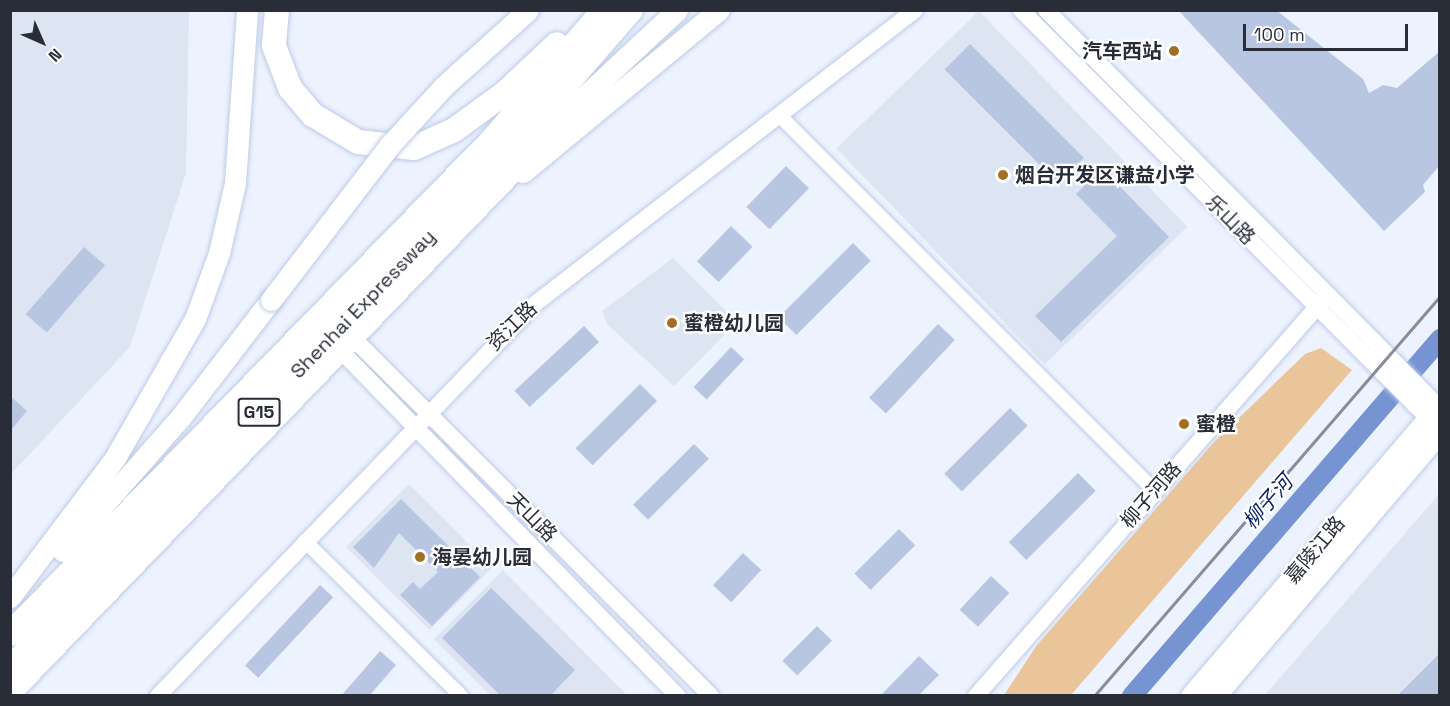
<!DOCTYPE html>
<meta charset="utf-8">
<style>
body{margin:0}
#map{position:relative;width:1450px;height:706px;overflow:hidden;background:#edf3fe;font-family:"Space Grotesk","Noto Sans SC",sans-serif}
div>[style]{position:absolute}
.built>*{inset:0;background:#dde4f2;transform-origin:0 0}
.green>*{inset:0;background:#eac599}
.river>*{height:20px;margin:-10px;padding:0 10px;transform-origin:10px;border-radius:10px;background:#7693d2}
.building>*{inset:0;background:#b9c6e1;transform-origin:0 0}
.roads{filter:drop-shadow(0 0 2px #becbe6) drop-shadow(0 0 2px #becbe6)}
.minor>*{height:14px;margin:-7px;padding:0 7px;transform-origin:7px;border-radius:7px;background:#fff}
.tertiary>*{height:16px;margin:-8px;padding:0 8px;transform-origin:8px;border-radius:8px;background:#fff}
.primary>*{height:21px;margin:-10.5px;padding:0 10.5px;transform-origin:10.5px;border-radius:10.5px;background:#fff}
.trunk>*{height:21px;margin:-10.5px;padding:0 10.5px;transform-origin:10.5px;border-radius:10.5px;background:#fff}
.motorway>*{height:24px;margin:-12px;padding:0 12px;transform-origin:12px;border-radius:12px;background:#fff}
.rail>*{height:3px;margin:-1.5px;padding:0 1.5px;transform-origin:1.5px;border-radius:1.5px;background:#888d98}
.bridges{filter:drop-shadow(0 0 2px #becbe6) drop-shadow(0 0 2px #becbe6)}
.trunk-bridge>*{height:21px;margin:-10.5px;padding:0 10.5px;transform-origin:10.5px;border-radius:10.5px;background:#fff}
.dots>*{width:16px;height:16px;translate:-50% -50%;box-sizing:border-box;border:3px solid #fff;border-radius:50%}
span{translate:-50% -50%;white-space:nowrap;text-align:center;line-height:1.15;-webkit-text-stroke:4.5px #fff;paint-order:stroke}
.shield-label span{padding:2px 4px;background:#fff;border:2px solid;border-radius:4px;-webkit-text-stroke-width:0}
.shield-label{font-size:18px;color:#282d38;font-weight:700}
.poi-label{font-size:20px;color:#282d38;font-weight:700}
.right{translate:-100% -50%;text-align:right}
.left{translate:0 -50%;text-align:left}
.street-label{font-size:20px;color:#282d38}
.water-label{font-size:21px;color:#071f67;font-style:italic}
.frame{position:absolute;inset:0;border:12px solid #282d38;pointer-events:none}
.north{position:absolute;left:12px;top:12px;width:60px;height:60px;-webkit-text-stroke:4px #fff;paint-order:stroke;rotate:135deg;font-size:16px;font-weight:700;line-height:24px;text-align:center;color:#282d38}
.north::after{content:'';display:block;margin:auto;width:21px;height:27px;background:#282d38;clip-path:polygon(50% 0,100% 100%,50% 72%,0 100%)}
.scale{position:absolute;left:1243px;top:24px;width:165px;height:27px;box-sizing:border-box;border:3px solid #282d38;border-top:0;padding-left:8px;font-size:18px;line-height:21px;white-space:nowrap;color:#282d38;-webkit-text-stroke:4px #fff;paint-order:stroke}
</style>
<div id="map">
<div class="built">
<i style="clip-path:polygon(11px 11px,189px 11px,186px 173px,130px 347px,11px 474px)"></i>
<i style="left:979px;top:11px;width:300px;height:198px;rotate:46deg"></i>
<i style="clip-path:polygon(673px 258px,737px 322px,674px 386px,607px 324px,602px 311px)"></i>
<i style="left:409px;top:484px;width:118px;height:89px;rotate:45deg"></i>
<i style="clip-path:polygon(1439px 494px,1439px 695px,1265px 695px)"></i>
<i style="clip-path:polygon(503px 570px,627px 695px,490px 695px,434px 639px)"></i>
</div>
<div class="green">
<i style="clip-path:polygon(1321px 348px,1352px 370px,1071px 695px,1004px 695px,1037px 645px,1215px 441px,1305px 354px)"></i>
</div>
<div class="river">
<i style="left:1132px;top:696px;width:472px;rotate:-49.2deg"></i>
</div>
<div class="building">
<i style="clip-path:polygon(1178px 10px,1276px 10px,1363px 79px,1369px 93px,1383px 85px,1397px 88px,1440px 51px,1440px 165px,1423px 185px,1425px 192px,1384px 231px)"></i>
<i style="left:970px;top:44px;width:161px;height:36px;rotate:45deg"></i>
<i style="left:786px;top:166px;width:32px;height:57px;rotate:44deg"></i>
<i style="clip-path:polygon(1102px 168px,1169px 237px,1061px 342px,1035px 316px,1117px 236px,1076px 194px)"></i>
<i style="left:731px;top:226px;width:30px;height:49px;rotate:44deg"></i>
<i style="left:853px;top:243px;width:25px;height:105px;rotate:45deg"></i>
<i style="left:84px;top:247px;width:28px;height:89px;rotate:41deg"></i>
<i style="left:938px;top:324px;width:23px;height:101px;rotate:43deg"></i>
<i style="left:584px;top:326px;width:22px;height:95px;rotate:47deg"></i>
<i style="left:731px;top:347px;width:18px;height:55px;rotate:43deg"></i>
<i style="left:640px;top:384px;width:24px;height:91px;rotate:45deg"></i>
<i style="clip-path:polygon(10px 396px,27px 411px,10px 431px)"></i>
<i style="left:1010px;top:408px;width:25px;height:93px;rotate:45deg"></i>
<i style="left:694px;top:444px;width:21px;height:86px;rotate:45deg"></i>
<i style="left:1078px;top:473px;width:25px;height:98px;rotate:45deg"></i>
<i style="clip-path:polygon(401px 499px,480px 577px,432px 626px,400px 595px,413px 582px,420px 589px,438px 572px,399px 533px,374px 568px,353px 547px)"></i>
<i style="left:899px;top:529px;width:23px;height:63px;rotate:45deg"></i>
<i style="left:743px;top:553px;width:25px;height:44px;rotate:43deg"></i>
<i style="left:991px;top:576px;width:25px;height:46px;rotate:43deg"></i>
<i style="left:320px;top:585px;width:18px;height:110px;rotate:43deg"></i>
<i style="clip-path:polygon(491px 588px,575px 670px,550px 696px,501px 696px,442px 638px)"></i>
<i style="left:817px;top:626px;width:21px;height:49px;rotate:45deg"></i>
<i style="clip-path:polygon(380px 651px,396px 665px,369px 696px,341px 696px)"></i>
<i style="clip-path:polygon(1440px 653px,1440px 696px,1397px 696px)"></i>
<i style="clip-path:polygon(919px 656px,939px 675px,918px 696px,880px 696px)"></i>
</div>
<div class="roads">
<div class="minor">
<i style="left:779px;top:115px;width:532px;rotate:45deg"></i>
<i style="left:305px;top:541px;width:220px;rotate:44.8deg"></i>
</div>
<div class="tertiary">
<i style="left:1021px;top:10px;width:588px;rotate:45.07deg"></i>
<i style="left:1046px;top:10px;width:560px;rotate:45.29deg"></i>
<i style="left:353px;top:338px;width:506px;rotate:45deg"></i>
<i style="left:340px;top:350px;width:484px;rotate:45.7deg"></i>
<i style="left:158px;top:696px;width:545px;rotate:-46.11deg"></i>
<i style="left:536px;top:303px;width:479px;rotate:-37.7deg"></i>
<i style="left:976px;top:696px;width:528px;rotate:-48.76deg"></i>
</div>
<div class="primary">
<i style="left:523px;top:172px;width:254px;rotate:-39.6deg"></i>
<i style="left:1191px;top:696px;width:384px;rotate:-49.5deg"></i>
<i style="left:1215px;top:696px;width:347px;rotate:-49.6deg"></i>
</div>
<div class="trunk">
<i style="left:63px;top:551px;width:177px;rotate:-48.7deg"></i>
<i style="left:180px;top:418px;width:149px;rotate:-52.4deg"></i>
<i style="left:10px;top:597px;width:174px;rotate:-52.9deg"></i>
<i style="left:115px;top:458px;width:160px;rotate:-60.1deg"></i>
<i style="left:195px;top:319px;width:70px;rotate:-70deg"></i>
<i style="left:219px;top:253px;width:72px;rotate:-77.1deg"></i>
<i style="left:235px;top:183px;width:173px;rotate:-86deg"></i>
<i style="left:10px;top:693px;width:832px;rotate:-46.07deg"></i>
<i style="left:587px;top:94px;width:123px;rotate:-43deg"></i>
</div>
<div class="motorway">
<i style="left:277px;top:10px;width:36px;rotate:95deg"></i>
<i style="left:274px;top:46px;width:45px;rotate:69.1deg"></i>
<i style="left:290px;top:88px;width:35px;rotate:50deg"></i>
<i style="left:313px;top:115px;width:52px;rotate:31deg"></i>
<i style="left:358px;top:142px;width:56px;rotate:6.1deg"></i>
<i style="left:414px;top:148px;width:44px;rotate:-24.2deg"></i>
<i style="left:454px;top:130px;width:63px;rotate:-36deg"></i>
<i style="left:505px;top:93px;width:71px;rotate:-43.3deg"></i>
<i style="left:10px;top:634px;width:690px;rotate:-45.7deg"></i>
<i style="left:492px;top:140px;width:172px;rotate:-49.3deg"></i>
<i style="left:10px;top:668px;width:713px;rotate:-46.02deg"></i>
<i style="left:505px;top:155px;width:192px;rotate:-49deg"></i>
</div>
</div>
<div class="rail">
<i style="left:1094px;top:696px;width:529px;rotate:-49.14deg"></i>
</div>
<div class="bridges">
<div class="trunk-bridge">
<i style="left:271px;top:300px;width:194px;rotate:-52.5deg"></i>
<i style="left:389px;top:146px;width:81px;rotate:-47.5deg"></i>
<i style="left:444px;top:86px;width:113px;rotate:-42.1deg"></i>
</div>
</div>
<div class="dots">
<i style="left:1174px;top:51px;background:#a36f27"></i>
<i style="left:1003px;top:175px;background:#a36f27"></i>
<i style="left:672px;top:323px;background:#a36f27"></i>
<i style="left:1184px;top:424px;background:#a36f27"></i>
<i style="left:420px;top:557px;background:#a36f27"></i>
</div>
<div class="shield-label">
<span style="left:259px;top:412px">G15</span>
</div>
<div class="poi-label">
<span class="right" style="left:1162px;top:51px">汽车西站</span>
<span class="left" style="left:1015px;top:175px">烟台开发区谦益小学</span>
<span class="left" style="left:684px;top:323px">蜜橙幼儿园</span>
<span class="left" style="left:1196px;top:424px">蜜橙</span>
<span class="left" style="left:432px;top:557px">海晏幼儿园</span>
</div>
<div class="street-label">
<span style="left:1230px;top:220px;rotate:45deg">乐山路</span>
<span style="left:363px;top:304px;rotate:-46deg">Shenhai Expressway</span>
<span style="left:512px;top:326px;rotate:-44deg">资江路</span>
<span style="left:1151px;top:495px;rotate:-49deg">柳子河路</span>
<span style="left:532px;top:517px;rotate:45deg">天山路</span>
<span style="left:1315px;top:550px;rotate:-50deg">嘉陵江路</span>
</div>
<div class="water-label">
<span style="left:1268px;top:502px;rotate:-49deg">柳子河</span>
</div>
<div class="frame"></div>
<div class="north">N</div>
<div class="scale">100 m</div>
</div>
